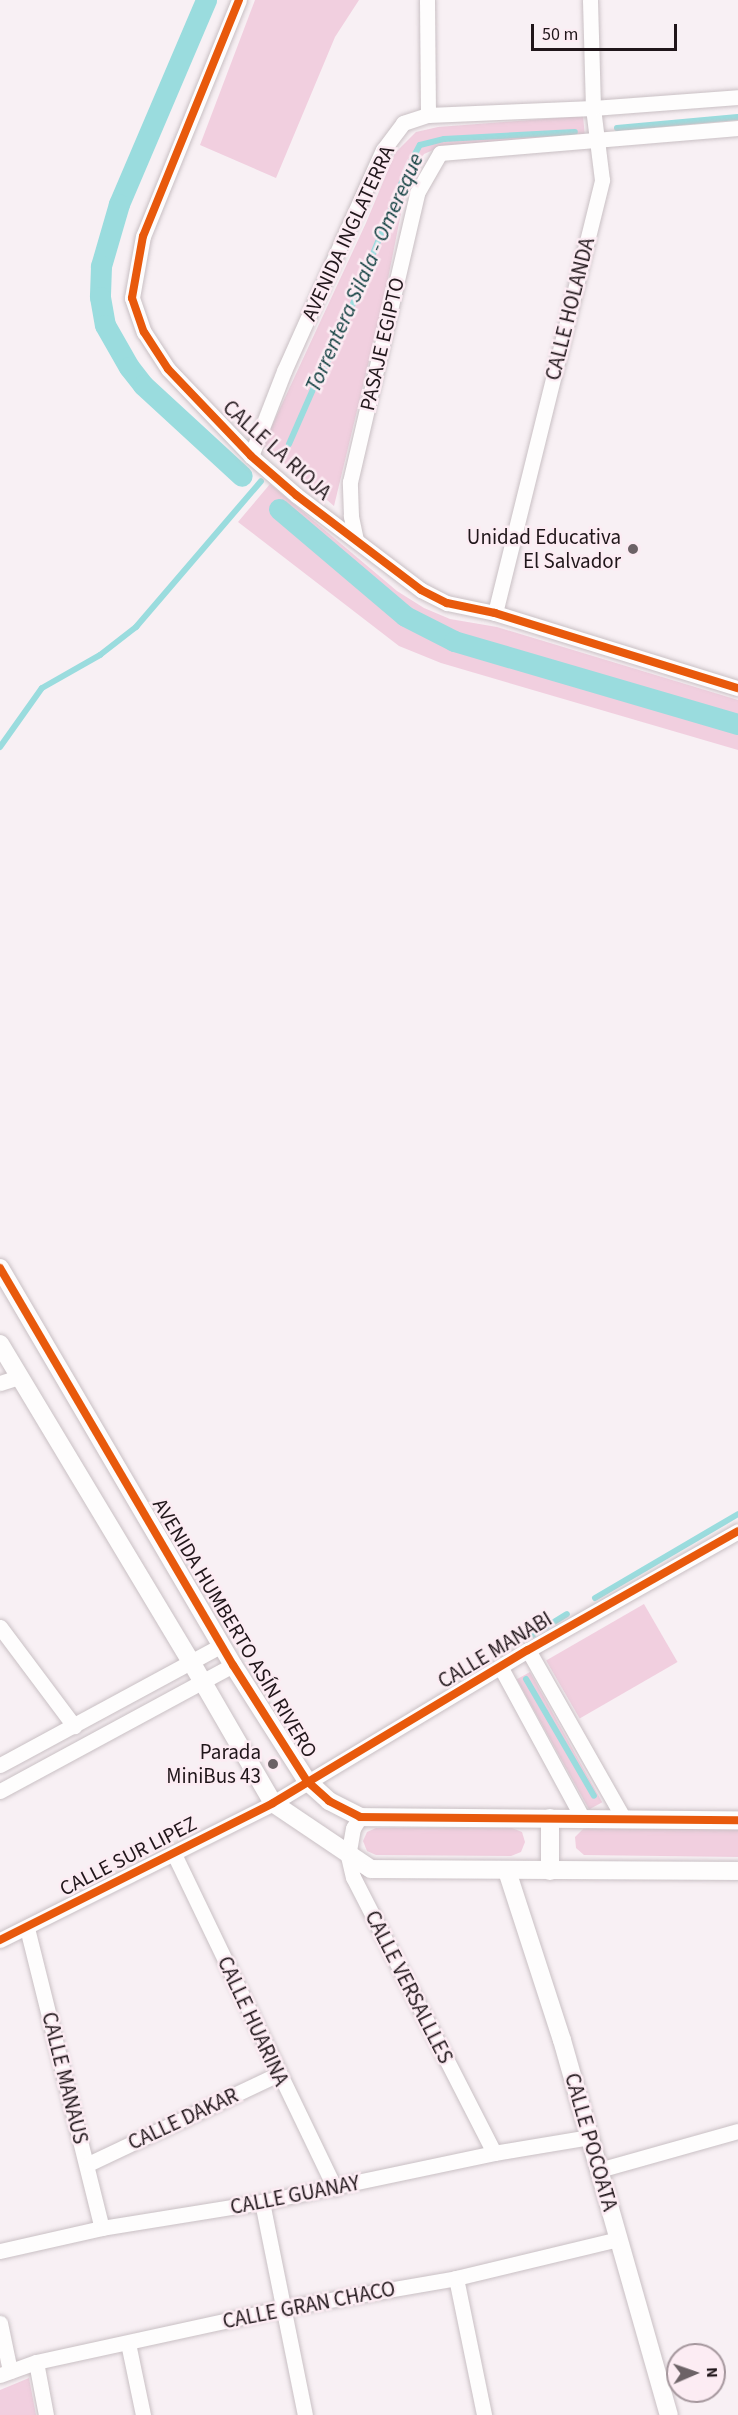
<!DOCTYPE html>
<meta charset="utf-8">
<style>
body{margin:0}
#map{position:relative;width:738px;height:2415px;overflow:hidden;background:#f8f0f4;font-family:"Source Sans 3",sans-serif}
div>[style]{position:absolute}
.green>*{inset:0;background:#f1cfdf;transform-origin:0 0}
.stream>*{height:6px;margin:-3px;padding:0 3px;transform-origin:3px;border-radius:3px;background:#9adcde}
.canal>*{height:21px;margin:-10.5px;padding:0 10.5px;transform-origin:10.5px;border-radius:10.5px;background:#9adcde}
.roads{filter:drop-shadow(0 0 2px #c9c0c4) drop-shadow(0 0 2px #c9c0c4)}
.minor>*{height:15px;margin:-7.5px;padding:0 7.5px;transform-origin:7.5px;border-radius:7.5px;background:#fefdfd}
.tertiary>*{height:18px;margin:-9px;padding:0 9px;transform-origin:9px;border-radius:9px;background:#fefdfd}
.cycleway>*{height:8px;margin:-4px;padding:0 4px;transform-origin:4px;border-radius:4px;background:#e8590c}
.dots>*{width:16px;height:16px;translate:-50% -50%;box-sizing:border-box;border:3px solid #fcecf3;border-radius:50%}
span{translate:-50% -50%;white-space:nowrap;text-align:center;line-height:1.15;-webkit-text-stroke:5px #fcecf3;paint-order:stroke}
.street-label{font-size:21px;color:#20161a}
.poi-label{font-size:21px;color:#20161a}
.right{translate:-100% -50%;text-align:right}
.water-label{font-size:22px;color:#144243;font-style:italic}
.north{position:absolute;left:666px;top:2343px;width:60px;height:60px;box-sizing:border-box;background:#fcecf3;border:2px solid #a4969c;border-radius:50%;rotate:88deg;font-size:16px;font-weight:700;line-height:24px;text-align:center;color:#20161a}
.north::after{content:'';display:block;margin:auto;width:21px;height:27px;background:#6c6266;clip-path:polygon(50% 0,100% 100%,50% 72%,0 100%)}
.scale{position:absolute;left:531px;top:24px;width:146px;height:27px;box-sizing:border-box;border:3px solid #20161a;border-top:0;padding-left:8px;font-size:18px;line-height:21px;white-space:nowrap;color:#20161a;-webkit-text-stroke:4px #fcecf3;paint-order:stroke}
</style>
<div id="map">
<div class="green">
<i style="clip-path:polygon(255px 0,359px 0,335px 37px,276px 178px,200px 145px)"></i>
<i style="clip-path:polygon(583px 116px,585px 137px,440px 147px,424px 154px,408px 178px,384px 299px,334px 506px,263px 445px,366px 223px,395px 153px,416px 132px,438px 127px)"></i>
<i style="clip-path:polygon(270px 484px,397px 591px,424px 608px,450px 619px,497px 627px,738px 700px,738px 750px,441px 663px,399px 646px,238px 522px)"></i>
<i style="left:644px;top:1604px;width:67px;height:113px;rotate:60deg"></i>
<i style="left:530px;top:1672px;width:149px;height:15px;rotate:61deg"></i>
<i style="clip-path:polygon(376px 1828px,512px 1828px,522px 1832px,525px 1842px,521px 1852px,511px 1856px,376px 1855px,367px 1851px,363px 1841px,367px 1832px)"></i>
<i style="clip-path:polygon(588px 1828px,738px 1829px,738px 1857px,584px 1855px,576px 1848px,575px 1837px,583px 1829px)"></i>
<i style="clip-path:polygon(29px 2378px,36px 2415px,0 2415px,0 2390px)"></i>
</div>
<div class="stream">
<i style="left:617px;top:128px;width:121px;rotate:-5.2deg"></i>
<i style="left:289px;top:444px;width:62px;rotate:-66.3deg"></i>
<i style="left:314px;top:387px;width:47px;rotate:-61.8deg"></i>
<i style="left:336px;top:346px;width:191px;rotate:-68.1deg"></i>
<i style="left:407px;top:169px;width:27px;rotate:-62deg"></i>
<i style="left:420px;top:145px;width:25px;rotate:-14deg"></i>
<i style="left:444px;top:139px;width:131px;rotate:-3.1deg"></i>
<i style="left:0;top:747px;width:72px;rotate:-54.6deg"></i>
<i style="left:42px;top:688px;width:67px;rotate:-29.6deg"></i>
<i style="left:100px;top:655px;width:46px;rotate:-37.9deg"></i>
<i style="left:136px;top:627px;width:192px;rotate:-49.4deg"></i>
<i style="left:595px;top:1598px;width:166px;rotate:-30.4deg"></i>
<i style="left:531px;top:1636px;width:42px;rotate:-31.4deg"></i>
<i style="left:526px;top:1679px;width:135px;rotate:59.8deg"></i>
</div>
<div class="canal">
<i style="left:206px;top:0;width:222px;rotate:113.1deg"></i>
<i style="left:119px;top:204px;width:65px;rotate:106.2deg"></i>
<i style="left:101px;top:266px;width:31px;rotate:92deg"></i>
<i style="left:100px;top:297px;width:28px;rotate:80deg"></i>
<i style="left:105px;top:325px;width:48px;rotate:60.3deg"></i>
<i style="left:129px;top:367px;width:23px;rotate:52deg"></i>
<i style="left:143px;top:385px;width:134px;rotate:42.6deg"></i>
<i style="left:279px;top:509px;width:165px;rotate:40.3deg"></i>
<i style="left:405px;top:616px;width:55px;rotate:27deg"></i>
<i style="left:454px;top:641px;width:296px;rotate:16.3deg"></i>
</div>
<div class="roads">
<div class="minor">
<i style="left:239px;top:0;width:255px;rotate:112.1deg"></i>
<i style="left:143px;top:236px;width:63px;rotate:100.1deg"></i>
<i style="left:132px;top:298px;width:36px;rotate:71deg"></i>
<i style="left:144px;top:332px;width:44px;rotate:57deg"></i>
<i style="left:168px;top:369px;width:120px;rotate:46.3deg"></i>
<i style="left:251px;top:456px;width:60px;rotate:40.9deg"></i>
<i style="left:296px;top:495px;width:157px;rotate:37.2deg"></i>
<i style="left:421px;top:590px;width:29px;rotate:27deg"></i>
<i style="left:447px;top:603px;width:49px;rotate:11.8deg"></i>
<i style="left:495px;top:613px;width:254px;rotate:17.2deg"></i>
<i style="left:427px;top:0;width:115px;rotate:89.5deg"></i>
<i style="left:251px;top:456px;width:91px;rotate:-68.8deg"></i>
<i style="left:284px;top:371px;width:242px;rotate:-65.9deg"></i>
<i style="left:383px;top:150px;width:34px;rotate:-53deg"></i>
<i style="left:403px;top:123px;width:26px;rotate:-18deg"></i>
<i style="left:428px;top:115px;width:165px;rotate:-2.4deg"></i>
<i style="left:593px;top:108px;width:145px;rotate:-4.3deg"></i>
<i style="left:356px;top:540px;width:25px;rotate:-102deg"></i>
<i style="left:351px;top:516px;width:34px;rotate:-92deg"></i>
<i style="left:350px;top:482px;width:297px;rotate:-76.9deg"></i>
<i style="left:417px;top:193px;width:46px;rotate:-60.1deg"></i>
<i style="left:440px;top:153px;width:299px;rotate:-4.8deg"></i>
<i style="left:495px;top:613px;width:446px;rotate:-76.1deg"></i>
<i style="left:602px;top:180px;width:73px;rotate:-97.1deg"></i>
<i style="left:593px;top:108px;width:108px;rotate:-91.6deg"></i>
<i style="left:0;top:1383px;width:20px;rotate:-18deg"></i>
<i style="left:0;top:1627px;width:124px;rotate:53.2deg"></i>
<i style="left:528px;top:1650px;width:194px;rotate:60.4deg"></i>
<i style="left:501px;top:1668px;width:172px;rotate:61.5deg"></i>
<i style="left:0;top:1765px;width:252px;rotate:-28.4deg"></i>
<i style="left:0;top:1791px;width:265px;rotate:-28.4deg"></i>
<i style="left:360px;top:1817px;width:13px;rotate:122deg"></i>
<i style="left:353px;top:1828px;width:28px;rotate:100deg"></i>
<i style="left:348px;top:1856px;width:22px;rotate:77deg"></i>
<i style="left:353px;top:1877px;width:310px;rotate:62.9deg"></i>
<i style="left:174px;top:1854px;width:371px;rotate:64.3deg"></i>
<i style="left:27px;top:1928px;width:309px;rotate:76deg"></i>
<i style="left:0;top:1940px;width:305px;rotate:-26.6deg"></i>
<i style="left:273px;top:1803px;width:297px;rotate:-31deg"></i>
<i style="left:528px;top:1650px;width:241px;rotate:-29.5deg"></i>
<i style="left:88px;top:2164px;width:210px;rotate:-25.3deg"></i>
<i style="left:599px;top:2170px;width:144px;rotate:-15.7deg"></i>
<i style="left:262px;top:2202px;width:217px;rotate:78.6deg"></i>
<i style="left:0;top:2251px;width:105px;rotate:-12.7deg"></i>
<i style="left:102px;top:2228px;width:162px;rotate:-9.2deg"></i>
<i style="left:262px;top:2202px;width:237px;rotate:-11.9deg"></i>
<i style="left:494px;top:2153px;width:97px;rotate:-9.5deg"></i>
<i style="left:456px;top:2278px;width:140px;rotate:78.4deg"></i>
<i style="left:0;top:2323px;width:49px;rotate:78.2deg"></i>
<i style="left:128px;top:2343px;width:74px;rotate:78.2deg"></i>
<i style="left:36px;top:2362px;width:54px;rotate:79.3deg"></i>
<i style="left:0;top:2375px;width:38px;rotate:-20deg"></i>
<i style="left:36px;top:2362px;width:253px;rotate:-12.3deg"></i>
<i style="left:283px;top:2308px;width:176px;rotate:-9.8deg"></i>
<i style="left:456px;top:2278px;width:167px;rotate:-13.5deg"></i>
</div>
<div class="tertiary">
<i style="left:0;top:1268px;width:460px;rotate:59.6deg"></i>
<i style="left:233px;top:1665px;width:138px;rotate:57.5deg"></i>
<i style="left:307px;top:1781px;width:30px;rotate:42deg"></i>
<i style="left:329px;top:1801px;width:35px;rotate:27deg"></i>
<i style="left:360px;top:1817px;width:378px;rotate:0.5deg"></i>
<i style="left:0;top:1344px;width:369px;rotate:59deg"></i>
<i style="left:190px;top:1660px;width:165px;rotate:59.9deg"></i>
<i style="left:273px;top:1803px;width:118px;rotate:34deg"></i>
<i style="left:371px;top:1869px;width:367px;rotate:0.3deg"></i>
<i style="left:550px;top:1818px;width:53px;rotate:90deg"></i>
<i style="left:507px;top:1871px;width:178px;rotate:72deg"></i>
<i style="left:562px;top:2040px;width:390px;rotate:74.1deg"></i>
</div>
</div>
<div class="cycleway">
<i style="left:239px;top:0;width:255px;rotate:112.1deg"></i>
<i style="left:143px;top:236px;width:63px;rotate:100.1deg"></i>
<i style="left:132px;top:298px;width:36px;rotate:71deg"></i>
<i style="left:144px;top:332px;width:44px;rotate:57deg"></i>
<i style="left:168px;top:369px;width:120px;rotate:46.3deg"></i>
<i style="left:251px;top:456px;width:60px;rotate:40.9deg"></i>
<i style="left:296px;top:495px;width:157px;rotate:37.2deg"></i>
<i style="left:421px;top:590px;width:29px;rotate:27deg"></i>
<i style="left:447px;top:603px;width:49px;rotate:11.8deg"></i>
<i style="left:495px;top:613px;width:254px;rotate:17.2deg"></i>
<i style="left:0;top:1268px;width:460px;rotate:59.6deg"></i>
<i style="left:233px;top:1665px;width:138px;rotate:57.5deg"></i>
<i style="left:307px;top:1781px;width:30px;rotate:42deg"></i>
<i style="left:329px;top:1801px;width:35px;rotate:27deg"></i>
<i style="left:360px;top:1817px;width:378px;rotate:0.5deg"></i>
<i style="left:0;top:1940px;width:305px;rotate:-26.6deg"></i>
<i style="left:273px;top:1803px;width:297px;rotate:-31deg"></i>
<i style="left:528px;top:1650px;width:241px;rotate:-29.5deg"></i>
</div>
<div class="dots">
<i style="left:633px;top:549px;background:#6c6266"></i>
<i style="left:273px;top:1764px;background:#6c6266"></i>
</div>
<div class="street-label">
<span style="left:348px;top:233px;rotate:-65deg">AVENIDA INGLATERRA</span>
<span style="left:570px;top:309px;rotate:-76deg">CALLE HOLANDA</span>
<span style="left:382px;top:344px;rotate:-77deg">PASAJE EGIPTO</span>
<span style="left:277px;top:450px;rotate:42deg">CALLE LA RIOJA</span>
<span style="left:235px;top:1628px;rotate:59deg">AVENIDA HUMBERTO ASÍN RIVERO</span>
<span style="left:495px;top:1650px;rotate:-31deg">CALLE MANABI</span>
<span style="left:128px;top:1856px;rotate:-27deg">CALLE SUR LIPEZ</span>
<span style="left:409px;top:1987px;rotate:63deg">CALLE VERSALLLES</span>
<span style="left:253px;top:2021px;rotate:65deg">CALLE HUARINA</span>
<span style="left:65px;top:2078px;rotate:76deg">CALLE MANAUS</span>
<span style="left:183px;top:2119px;rotate:-25deg">CALLE DAKAR</span>
<span style="left:591px;top:2142px;rotate:74deg">CALLE POCOATA</span>
<span style="left:295px;top:2195px;rotate:-11deg">CALLE GUANAY</span>
<span style="left:309px;top:2305px;rotate:-11deg">CALLE GRAN CHACO</span>
</div>
<div class="poi-label">
<span class="right" style="left:621px;top:549px">Unidad Educativa<br>El Salvador</span>
<span class="right" style="left:261px;top:1764px">Parada<br>MiniBus 43</span>
</div>
<div class="water-label">
<span style="left:365px;top:273px;rotate:-66deg">Torrentera Silala - Omereque</span>
</div>
<div class="north">N</div>
<div class="scale">50 m</div>
</div>
